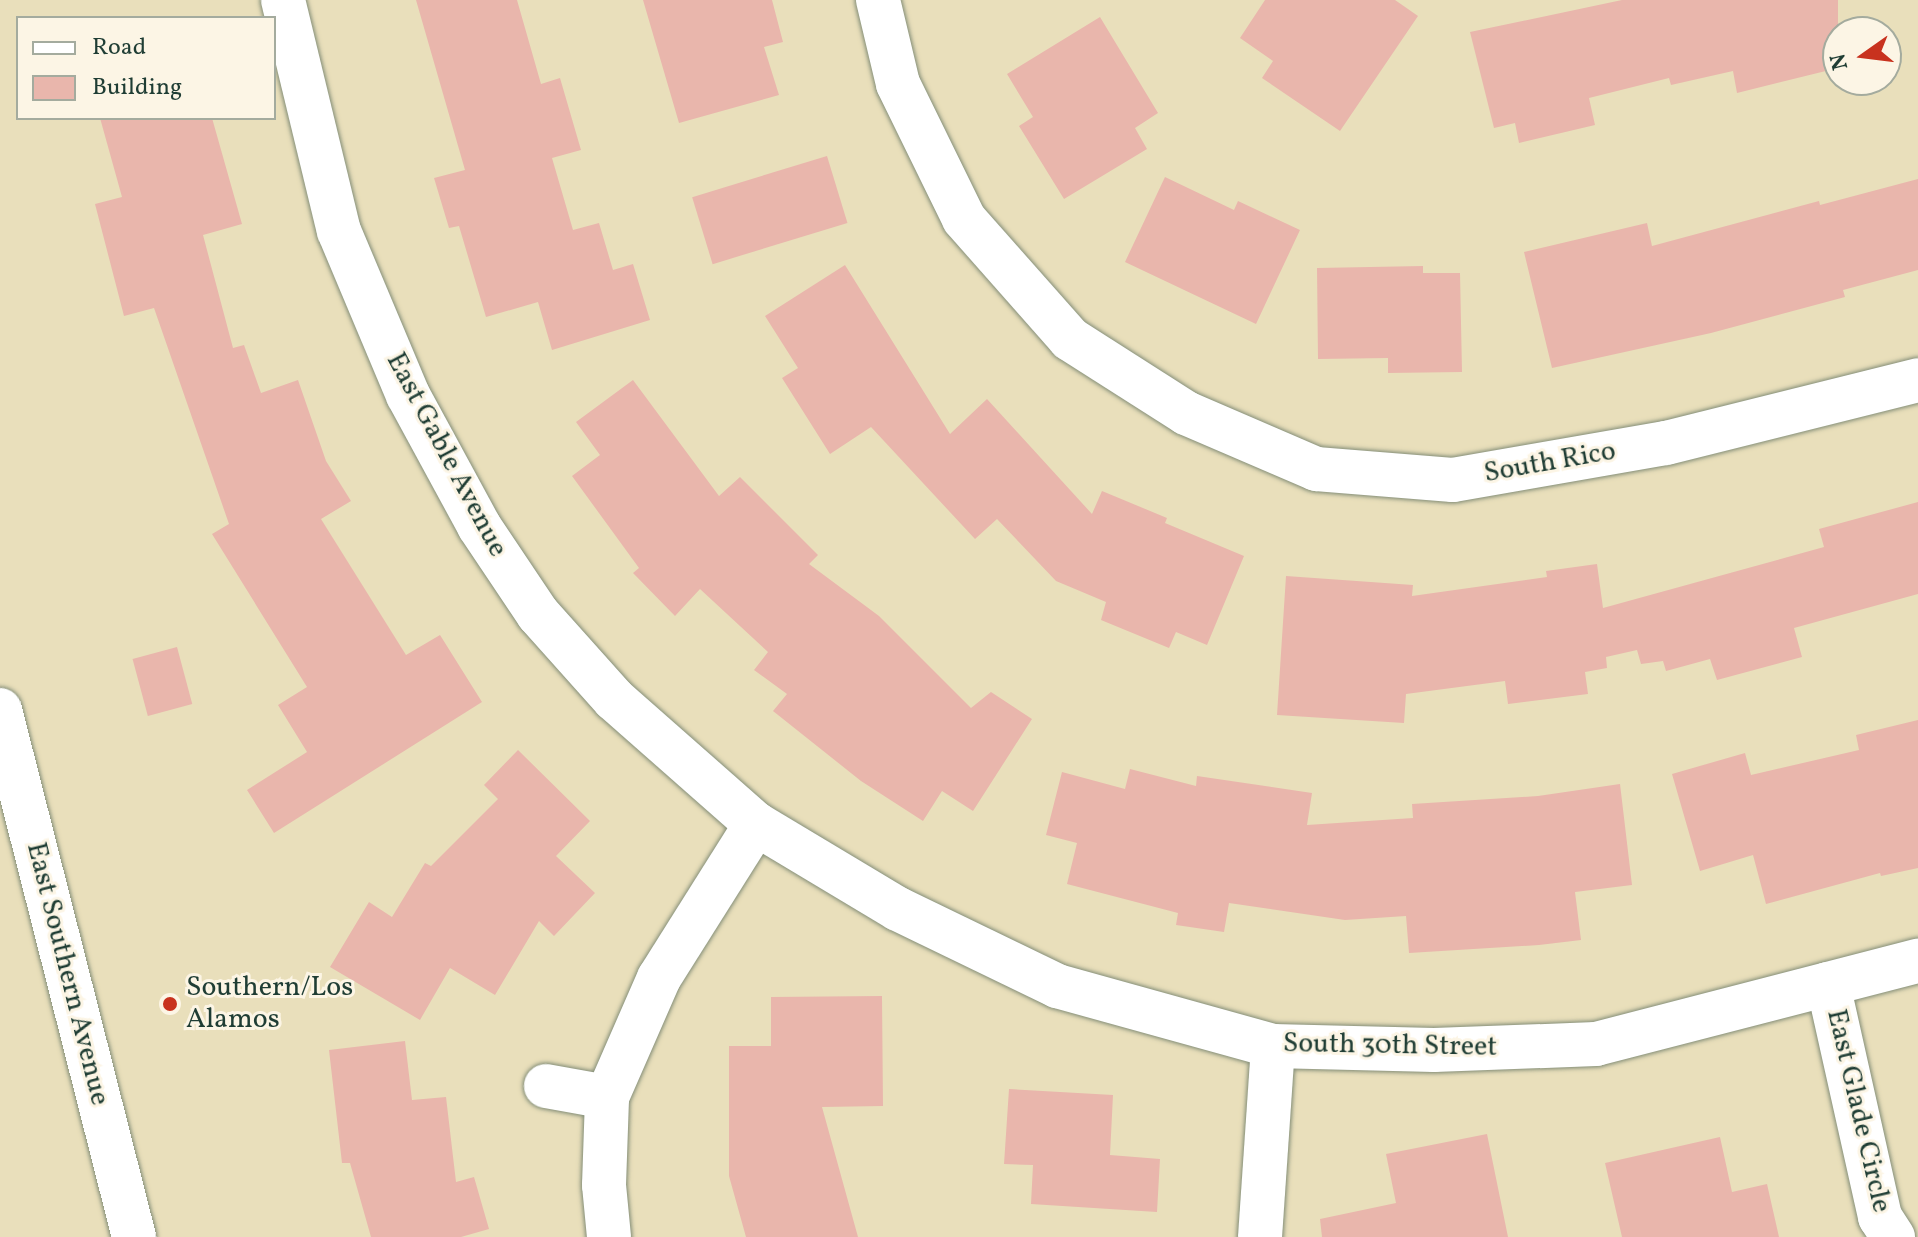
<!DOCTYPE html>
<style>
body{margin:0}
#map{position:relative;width:1918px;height:1237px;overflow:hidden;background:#e9dfbb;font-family:Vollkorn,serif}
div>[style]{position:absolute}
.building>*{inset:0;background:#e9b6ac;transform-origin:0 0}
.roads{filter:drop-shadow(0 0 2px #848e78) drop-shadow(0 0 2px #848e78)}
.minor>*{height:44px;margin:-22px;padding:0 22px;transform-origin:22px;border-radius:22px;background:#fff}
.major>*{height:44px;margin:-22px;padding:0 22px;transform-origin:22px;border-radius:22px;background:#fff}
.dots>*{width:22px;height:22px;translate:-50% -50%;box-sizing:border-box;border:4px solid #fcf5e5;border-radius:50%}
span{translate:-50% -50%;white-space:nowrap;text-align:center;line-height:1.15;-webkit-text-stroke:6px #fcf5e5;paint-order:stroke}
.street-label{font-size:28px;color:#1f3d34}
.poi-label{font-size:28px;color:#1f3d34}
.left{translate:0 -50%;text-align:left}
.legend{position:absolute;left:16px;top:16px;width:260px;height:104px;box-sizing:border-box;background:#fcf5e5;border:2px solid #a4ab9e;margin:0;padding:10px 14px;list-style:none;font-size:24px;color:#1f3d34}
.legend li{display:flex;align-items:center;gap:16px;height:40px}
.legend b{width:40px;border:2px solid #a4ab9e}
.north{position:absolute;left:1822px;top:16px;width:80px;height:80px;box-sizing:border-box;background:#fcf5e5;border:2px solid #a4ab9e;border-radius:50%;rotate:256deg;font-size:22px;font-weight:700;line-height:32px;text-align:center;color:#1f3d34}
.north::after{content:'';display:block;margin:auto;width:28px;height:36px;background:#c8321e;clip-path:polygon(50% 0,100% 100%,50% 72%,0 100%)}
</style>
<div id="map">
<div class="building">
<i style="clip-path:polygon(416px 0,517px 0,541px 84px,560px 78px,581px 150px,552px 158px,573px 230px,599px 223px,613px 270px,633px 264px,650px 320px,552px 350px,538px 302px,486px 317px,459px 226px,449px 228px,434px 178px,465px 170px)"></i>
<i style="clip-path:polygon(643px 0,772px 0,783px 42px,764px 47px,779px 95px,679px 123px)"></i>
<i style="clip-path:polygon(1265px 0,1395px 0,1418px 16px,1340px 131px,1262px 78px,1273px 61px,1240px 38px)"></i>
<i style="clip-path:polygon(1622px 0,1838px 0,1838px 68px,1737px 93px,1733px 71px,1671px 85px,1669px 78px,1589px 98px,1595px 125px,1519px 143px,1515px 123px,1494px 128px,1470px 32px)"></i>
<i style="clip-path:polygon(1100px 17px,1158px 113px,1135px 128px,1147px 149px,1064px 199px,1019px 126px,1033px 117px,1007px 74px)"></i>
<i style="clip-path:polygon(100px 118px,212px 118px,242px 224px,203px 235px,233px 348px,244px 345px,261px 393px,298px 380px,326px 461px,351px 501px,321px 519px,406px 655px,440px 635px,482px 702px,274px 833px,247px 790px,307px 752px,278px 705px,307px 687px,212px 534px,229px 524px,154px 308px,124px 316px,95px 204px,122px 197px)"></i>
<i style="left:827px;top:156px;width:70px;height:141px;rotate:73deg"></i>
<i style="clip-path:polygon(1165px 177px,1234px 210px,1238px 201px,1300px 230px,1256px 324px,1125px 262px)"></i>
<i style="clip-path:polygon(1918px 179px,1918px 270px,1843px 290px,1845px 297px,1711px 333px,1552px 368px,1524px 252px,1647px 223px,1652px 246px,1819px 201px,1820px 205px)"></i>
<i style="clip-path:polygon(845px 265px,950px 434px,987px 399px,1092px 514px,1102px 491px,1167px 518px,1165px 523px,1244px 556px,1207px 645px,1176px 632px,1169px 648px,1101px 620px,1106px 602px,1056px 581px,997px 519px,975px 539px,871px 427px,830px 454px,782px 378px,798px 368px,765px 316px)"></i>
<i style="clip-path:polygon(1423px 266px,1423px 273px,1460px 273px,1462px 372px,1388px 373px,1388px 358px,1318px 359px,1317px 268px)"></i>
<i style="clip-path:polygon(633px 380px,719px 496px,740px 477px,818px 555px,809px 564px,879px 616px,971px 708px,991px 692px,1032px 719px,973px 811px,942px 791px,923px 821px,861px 781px,773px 711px,787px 694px,754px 670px,768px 652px,700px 589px,675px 616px,633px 573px,639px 568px,572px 476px,600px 455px,576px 422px)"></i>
<i style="clip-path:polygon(1918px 502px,1918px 594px,1794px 628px,1802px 657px,1717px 680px,1710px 659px,1666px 671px,1663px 661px,1641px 664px,1637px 650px,1606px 657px,1607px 668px,1585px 672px,1588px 694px,1508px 704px,1505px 681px,1406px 694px,1404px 723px,1277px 715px,1286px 576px,1413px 585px,1412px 596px,1547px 577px,1546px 571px,1597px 564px,1603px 608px,1824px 547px,1819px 529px)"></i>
<i style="left:177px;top:647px;width:59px;height:46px;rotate:75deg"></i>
<i style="clip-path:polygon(1918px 720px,1918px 868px,1881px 876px,1880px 873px,1766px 904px,1753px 855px,1700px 871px,1672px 774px,1745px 753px,1751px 775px,1859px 750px,1856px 735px)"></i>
<i style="clip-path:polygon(518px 750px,590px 821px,556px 856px,595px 893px,554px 936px,539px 921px,495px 995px,450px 968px,420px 1020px,330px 967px,369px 902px,392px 917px,425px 863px,431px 866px,498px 799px,484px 785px)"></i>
<i style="clip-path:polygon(1130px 769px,1196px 786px,1197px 776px,1312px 793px,1307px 825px,1413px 818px,1412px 804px,1538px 796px,1620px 784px,1632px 885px,1575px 892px,1581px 940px,1539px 945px,1409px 953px,1406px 916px,1345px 920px,1229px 903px,1224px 932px,1176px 925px,1178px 913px,1067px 884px,1077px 843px,1046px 835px,1062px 772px,1125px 789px)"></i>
<i style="clip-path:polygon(882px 996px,883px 1106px,822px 1107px,858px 1237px,746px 1237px,729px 1176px,729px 1046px,771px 1046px,771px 997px)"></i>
<i style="clip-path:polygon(405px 1041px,412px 1100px,446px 1097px,456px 1182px,474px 1177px,489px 1229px,461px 1237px,371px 1237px,350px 1163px,342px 1163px,329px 1050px)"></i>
<i style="clip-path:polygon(1009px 1089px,1113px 1095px,1110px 1155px,1160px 1159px,1157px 1212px,1031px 1204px,1033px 1165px,1004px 1164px)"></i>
<i style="clip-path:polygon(1487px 1134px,1508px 1237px,1322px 1237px,1320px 1219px,1396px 1203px,1386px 1154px)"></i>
<i style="clip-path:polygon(1720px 1137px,1732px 1192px,1767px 1184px,1779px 1237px,1622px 1237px,1605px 1163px)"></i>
</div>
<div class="roads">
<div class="minor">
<i style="left:283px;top:0;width:238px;rotate:76.4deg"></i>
<i style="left:339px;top:231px;width:178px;rotate:67.2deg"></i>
<i style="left:408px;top:395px;width:149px;rotate:61.5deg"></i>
<i style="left:479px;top:526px;width:106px;rotate:56.2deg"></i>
<i style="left:538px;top:614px;width:114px;rotate:48.2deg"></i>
<i style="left:614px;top:699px;width:189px;rotate:41.4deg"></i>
<i style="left:756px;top:824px;width:165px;rotate:30.9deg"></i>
<i style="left:898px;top:909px;width:177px;rotate:25.8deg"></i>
<i style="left:1057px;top:986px;width:224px;rotate:15.5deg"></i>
<i style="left:1273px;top:1046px;width:161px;rotate:1.4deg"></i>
<i style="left:1434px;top:1050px;width:162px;rotate:-2.1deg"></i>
<i style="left:1596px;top:1044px;width:333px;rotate:-14.5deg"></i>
<i style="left:878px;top:0;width:86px;rotate:76.6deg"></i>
<i style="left:898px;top:84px;width:150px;rotate:63.9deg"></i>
<i style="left:964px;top:219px;width:160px;rotate:48.5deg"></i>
<i style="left:1070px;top:339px;width:138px;rotate:32.5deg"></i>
<i style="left:1186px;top:413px;width:142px;rotate:23.3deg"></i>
<i style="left:1316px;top:469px;width:137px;rotate:4.6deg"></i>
<i style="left:1453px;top:480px;width:216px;rotate:-9.9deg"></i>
<i style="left:1666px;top:443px;width:260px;rotate:-14deg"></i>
<i style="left:1828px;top:984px;width:239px;rotate:77.4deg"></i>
<i style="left:1880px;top:1217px;width:24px;rotate:57deg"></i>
<i style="left:546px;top:1086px;width:62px;rotate:10.2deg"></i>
<i style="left:609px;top:1237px;width:52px;rotate:-95.5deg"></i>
<i style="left:604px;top:1185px;width:88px;rotate:-88deg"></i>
<i style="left:607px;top:1097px;width:130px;rotate:-66.4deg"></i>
<i style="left:659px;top:978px;width:182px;rotate:-57.8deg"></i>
<i style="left:1260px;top:1237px;width:191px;rotate:-86.1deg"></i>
</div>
<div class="major">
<i style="left:0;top:710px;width:544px;rotate:75.73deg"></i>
</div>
</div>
<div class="dots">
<i style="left:170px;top:1004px;background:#c8321e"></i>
</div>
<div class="street-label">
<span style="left:446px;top:455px;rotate:62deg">East Gable Avenue</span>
<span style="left:1550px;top:463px;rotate:-10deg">South Rico</span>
<span style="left:67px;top:974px;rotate:76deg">East Southern Avenue</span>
<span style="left:1390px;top:1046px;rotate:1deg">South 30th Street</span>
<span style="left:1858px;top:1111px;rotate:77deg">East Glade Circle</span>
</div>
<div class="poi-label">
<span class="left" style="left:186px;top:1004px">Southern/Los<br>Alamos</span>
</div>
<ul class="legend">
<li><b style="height:10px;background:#fff"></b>Road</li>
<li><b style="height:22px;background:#e9b6ac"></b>Building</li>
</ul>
<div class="north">N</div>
</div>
